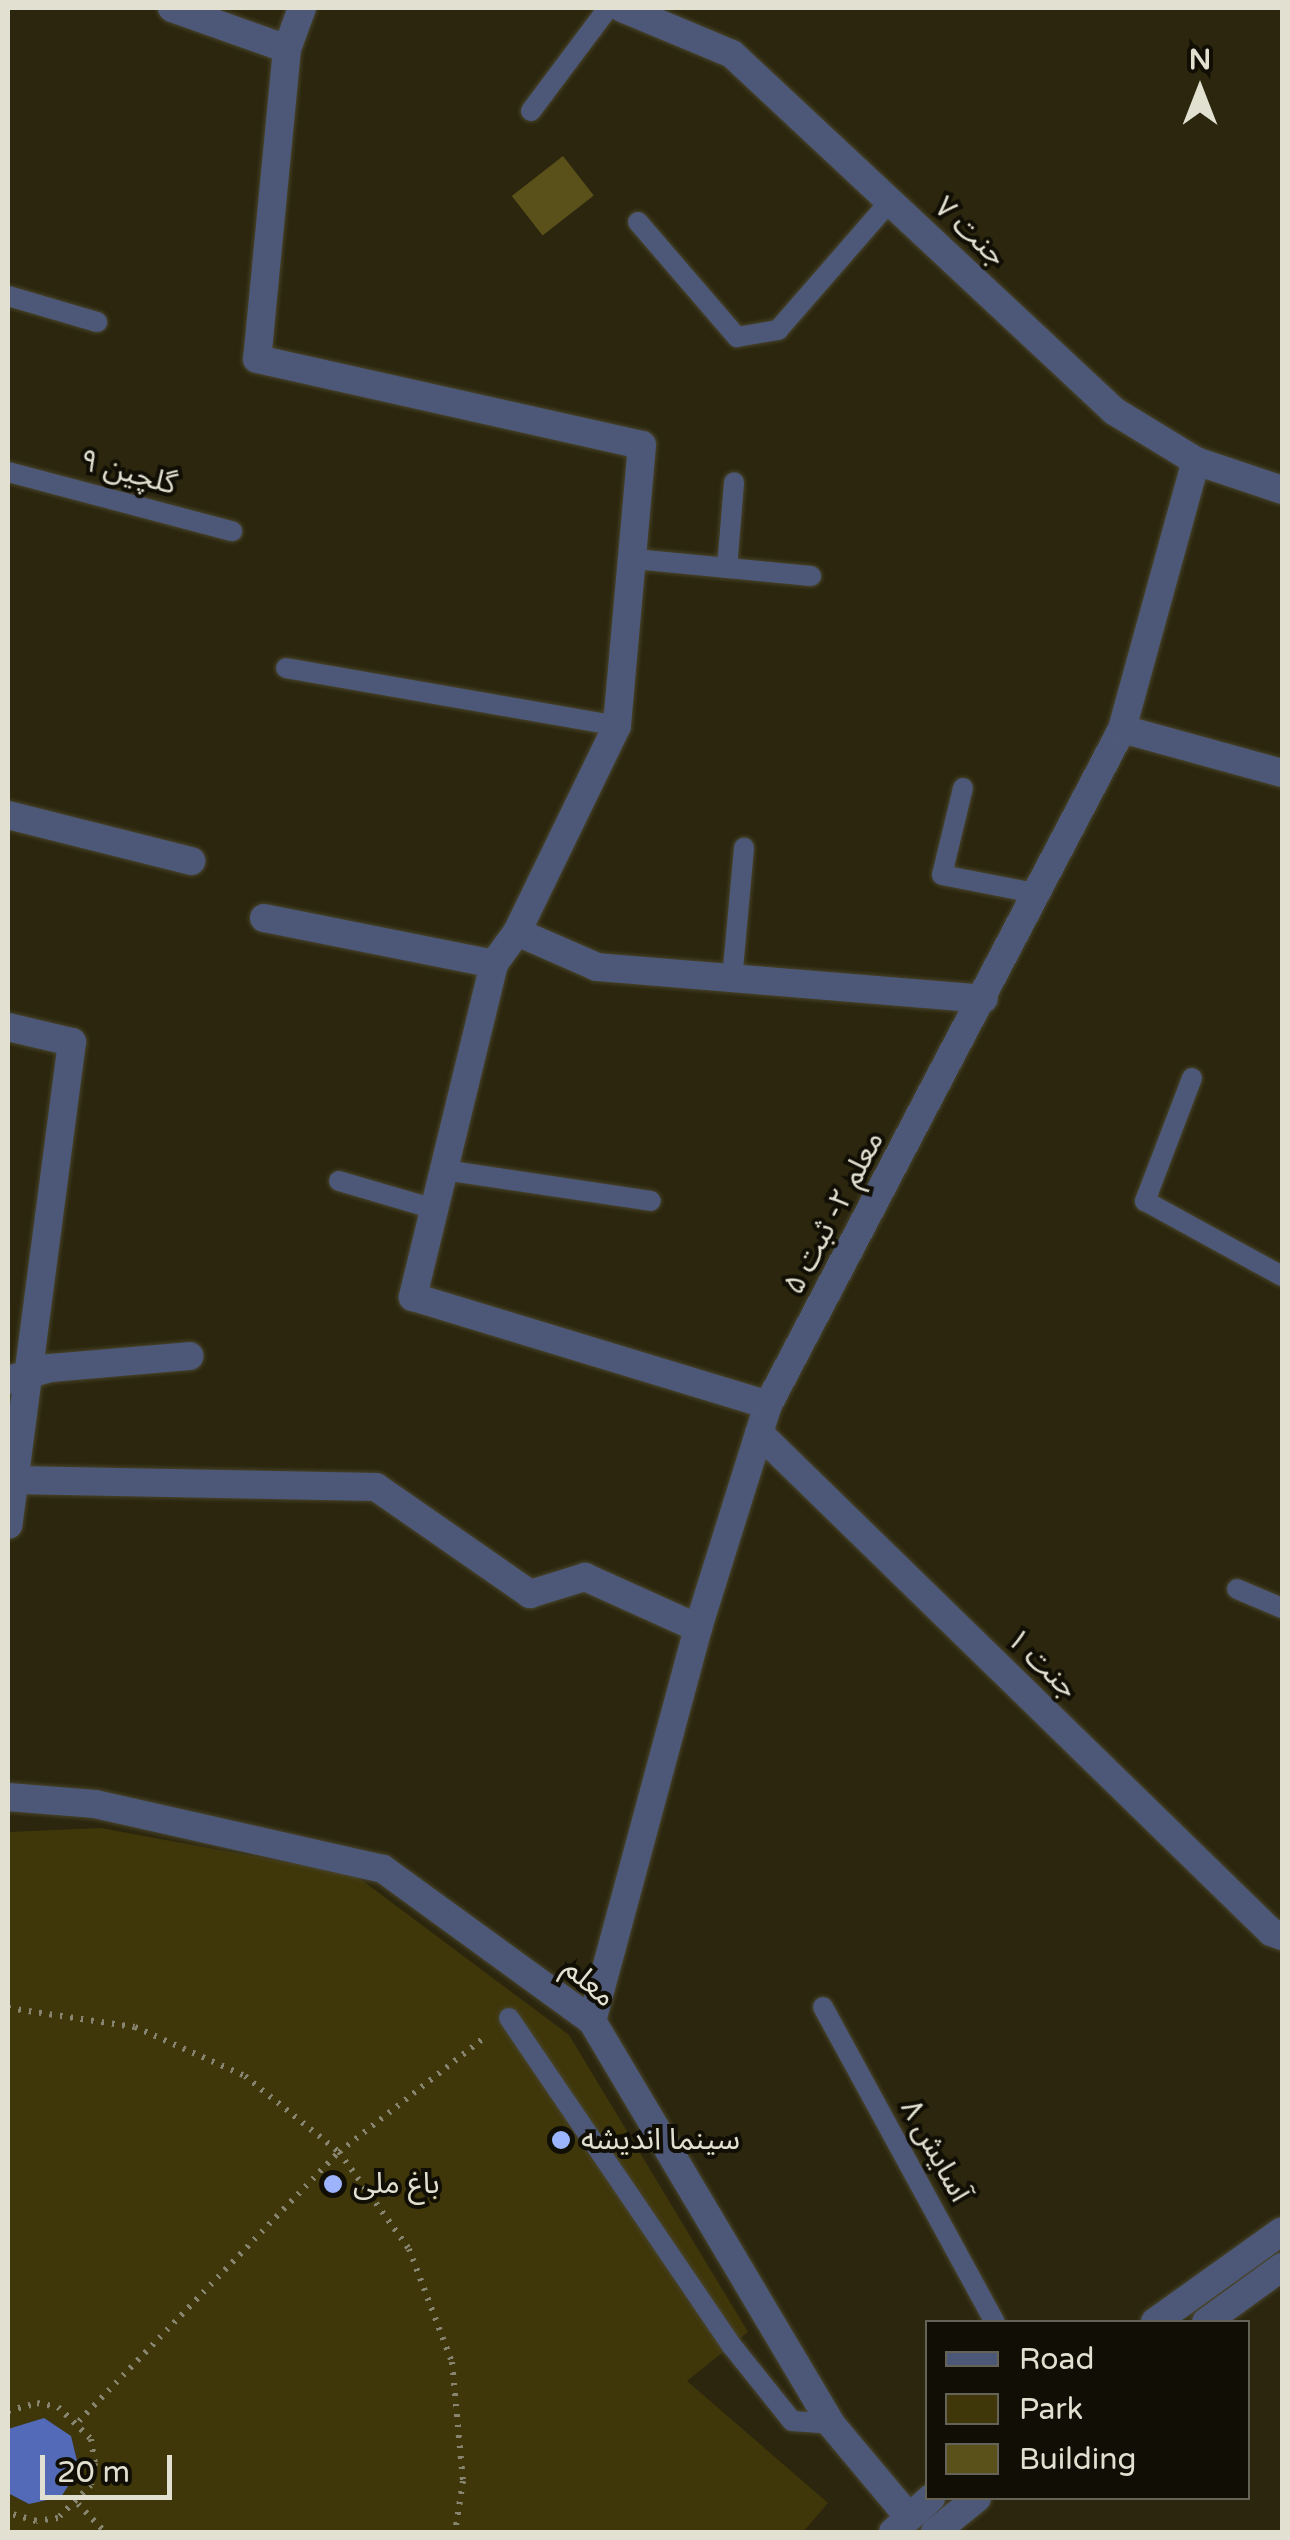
<!DOCTYPE html>
<meta charset="utf-8">
<style>
body{margin:0}
#map{position:relative;width:1290px;height:2540px;overflow:hidden;background:#2b260d;font-family:"Varela Round","Noto Sans Arabic",sans-serif}
div>[style]{position:absolute}
.green>*{inset:0;background:#3f370a}
.water>*{inset:0;background:#526ab7}
.building>*{inset:0;background:#5a5019;transform-origin:0 0}
.path>*{height:6px;margin-top:-3px;transform-origin:0;background:repeating-linear-gradient(90deg,#878470 0 2.5px,transparent 0 10.5px)}
.roads{filter:drop-shadow(0 0 2px #48442c) drop-shadow(0 0 2px #48442c)}
.service>*{height:20px;margin:-10px;padding:0 10px;transform-origin:10px;border-radius:10px;background:#4d5879}
.minor>*{height:28px;margin:-14px;padding:0 14px;transform-origin:14px;border-radius:14px;background:#4d5879}
.tertiary>*{height:28px;margin:-14px;padding:0 14px;transform-origin:14px;border-radius:14px;background:#4d5879}
.dots>*{width:28px;height:28px;translate:-50% -50%;box-sizing:border-box;border:5px solid #110f05;border-radius:50%}
span{translate:-50% -50%;white-space:nowrap;text-align:center;line-height:1.15;-webkit-text-stroke:8px #110f05;paint-order:stroke}
.street-label{font-size:30px;color:#e2e0d1}
.poi-label{font-size:30px;color:#e2e0d1}
.left{translate:0 -50%;text-align:left}
.frame{position:absolute;inset:0;border:10px solid #e2e0d1;pointer-events:none}
.legend{position:absolute;left:925px;top:2320px;width:325px;height:180px;box-sizing:border-box;background:#110f05;border:2px solid #656357;margin:0;padding:12px 18px;list-style:none;font-size:30px;color:#e2e0d1}
.legend li{display:flex;align-items:center;gap:20px;height:50px}
.legend b{width:50px;border:2px solid #656357}
.north{position:absolute;left:1150px;top:40px;width:100px;height:100px;-webkit-text-stroke:8px #110f05;paint-order:stroke;rotate:0deg;font-size:28px;font-weight:700;line-height:40px;text-align:center;color:#e2e0d1}
.north::after{content:'';display:block;margin:auto;width:35px;height:45px;background:#e2e0d1;clip-path:polygon(50% 0,100% 100%,50% 72%,0 100%)}
.scale{position:absolute;left:40px;top:2455px;width:132px;height:45px;box-sizing:border-box;border:5px solid #e2e0d1;border-top:0;padding-left:12px;font-size:30px;line-height:35px;white-space:nowrap;color:#e2e0d1;-webkit-text-stroke:8px #110f05;paint-order:stroke}
</style>
<div id="map">
<div class="green">
<i style="clip-path:polygon(101px 1828px,355px 1875px,569px 2035px,748px 2332px,687px 2381px,828px 2503px,803px 2532px,8px 2532px,8px 1832px)"></i>
</div>
<div class="water">
<i style="clip-path:polygon(44px 2418px,71px 2436px,79px 2469px,61px 2497px,29px 2504px,8px 2493px,8px 2429px)"></i>
</div>
<div class="building">
<i style="left:563px;top:156px;width:50px;height:65px;rotate:52deg"></i>
</div>
<div class="path">
<i style="left:8px;top:2008px;width:128px;rotate:8.5deg"></i>
<i style="left:135px;top:2027px;width:120px;rotate:24deg"></i>
<i style="left:245px;top:2076px;width:121px;rotate:39deg"></i>
<i style="left:339px;top:2152px;width:120px;rotate:54.2deg"></i>
<i style="left:409px;top:2249px;width:121px;rotate:69.2deg"></i>
<i style="left:452px;top:2362px;width:120px;rotate:84.7deg"></i>
<i style="left:463px;top:2481px;width:52px;rotate:98.9deg"></i>
<i style="left:8px;top:2411px;width:30px;rotate:-15deg"></i>
<i style="left:37px;top:2403px;width:21px;rotate:11deg"></i>
<i style="left:58px;top:2407px;width:46px;rotate:44.1deg"></i>
<i style="left:91px;top:2439px;width:24px;rotate:81deg"></i>
<i style="left:95px;top:2463px;width:22px;rotate:100deg"></i>
<i style="left:91px;top:2485px;width:47px;rotate:135deg"></i>
<i style="left:58px;top:2518px;width:22px;rotate:172deg"></i>
<i style="left:36px;top:2521px;width:29px;rotate:-164deg"></i>
<i style="left:79px;top:2421px;width:374px;rotate:-46deg"></i>
<i style="left:339px;top:2152px;width:184px;rotate:-38.2deg"></i>
<i style="left:78px;top:2504px;width:39px;rotate:46deg"></i>
</div>
<div class="roads">
<div class="service">
<i style="left:531px;top:111px;width:129px;rotate:-53.2deg"></i>
<i style="left:638px;top:222px;width:152px;rotate:49.3deg"></i>
<i style="left:737px;top:337px;width:42px;rotate:-9.7deg"></i>
<i style="left:778px;top:330px;width:171px;rotate:-49deg"></i>
<i style="left:8px;top:296px;width:93px;rotate:16.3deg"></i>
<i style="left:8px;top:472px;width:232px;rotate:14.8deg"></i>
<i style="left:634px;top:559px;width:178px;rotate:5.5deg"></i>
<i style="left:727px;top:568px;width:86px;rotate:-85.3deg"></i>
<i style="left:286px;top:668px;width:336px;rotate:9.9deg"></i>
<i style="left:963px;top:788px;width:89px;rotate:103.6deg"></i>
<i style="left:942px;top:875px;width:100px;rotate:11deg"></i>
<i style="left:732px;top:980px;width:133px;rotate:-84.8deg"></i>
<i style="left:1192px;top:1078px;width:132px;rotate:110.9deg"></i>
<i style="left:1145px;top:1201px;width:156px;rotate:28.7deg"></i>
<i style="left:444px;top:1170px;width:209px;rotate:8.5deg"></i>
<i style="left:339px;top:1181px;width:99px;rotate:16.4deg"></i>
<i style="left:1237px;top:1589px;width:49px;rotate:22.9deg"></i>
<i style="left:823px;top:2007px;width:359px;rotate:61.4deg"></i>
<i style="left:509px;top:2018px;width:397px;rotate:55.8deg"></i>
<i style="left:732px;top:2346px;width:96px;rotate:51.3deg"></i>
<i style="left:792px;top:2421px;width:39px;rotate:4deg"></i>
</div>
<div class="minor">
<i style="left:172px;top:8px;width:122px;rotate:19.6deg"></i>
<i style="left:287px;top:49px;width:44px;rotate:-69.9deg"></i>
<i style="left:622px;top:8px;width:119px;rotate:22.7deg"></i>
<i style="left:732px;top:54px;width:523px;rotate:43.06deg"></i>
<i style="left:1114px;top:411px;width:96px;rotate:31.4deg"></i>
<i style="left:1196px;top:461px;width:91px;rotate:18.6deg"></i>
<i style="left:287px;top:49px;width:311px;rotate:95.5deg"></i>
<i style="left:257px;top:359px;width:394px;rotate:12.6deg"></i>
<i style="left:642px;top:445px;width:282px;rotate:95.1deg"></i>
<i style="left:617px;top:726px;width:229px;rotate:115.9deg"></i>
<i style="left:517px;top:932px;width:39px;rotate:126deg"></i>
<i style="left:494px;top:964px;width:343px;rotate:103.7deg"></i>
<i style="left:413px;top:1297px;width:371px;rotate:16.9deg"></i>
<i style="left:1122px;top:729px;width:166px;rotate:15.4deg"></i>
<i style="left:8px;top:815px;width:189px;rotate:14.1deg"></i>
<i style="left:264px;top:918px;width:235px;rotate:11.3deg"></i>
<i style="left:517px;top:932px;width:87px;rotate:23.6deg"></i>
<i style="left:597px;top:967px;width:388px;rotate:4.7deg"></i>
<i style="left:8px;top:1027px;width:66px;rotate:13.2deg"></i>
<i style="left:72px;top:1042px;width:487px;rotate:97.5deg"></i>
<i style="left:8px;top:1380px;width:44px;rotate:-15.9deg"></i>
<i style="left:50px;top:1368px;width:140px;rotate:-4.9deg"></i>
<i style="left:759px;top:1433px;width:715px;rotate:44.26deg"></i>
<i style="left:1271px;top:1932px;width:12px;rotate:20deg"></i>
<i style="left:15px;top:1480px;width:361px;rotate:1.1deg"></i>
<i style="left:376px;top:1487px;width:188px;rotate:34.8deg"></i>
<i style="left:530px;top:1594px;width:58px;rotate:-17.2deg"></i>
<i style="left:585px;top:1577px;width:124px;rotate:24.3deg"></i>
<i style="left:8px;top:1797px;width:87px;rotate:4.6deg"></i>
<i style="left:95px;top:1804px;width:295px;rotate:12.7deg"></i>
<i style="left:383px;top:1869px;width:258px;rotate:36deg"></i>
<i style="left:592px;top:2021px;width:469px;rotate:59.3deg"></i>
<i style="left:831px;top:2424px;width:120px;rotate:50.1deg"></i>
<i style="left:592px;top:2021px;width:407px;rotate:-74.9deg"></i>
<i style="left:698px;top:1628px;width:234px;rotate:-72.6deg"></i>
<i style="left:768px;top:1405px;width:763px;rotate:-62.36deg"></i>
<i style="left:1122px;top:729px;width:278px;rotate:-74.6deg"></i>
</div>
<div class="tertiary">
<i style="left:1155px;top:2322px;width:156px;rotate:-35.6deg"></i>
<i style="left:1206px;top:2322px;width:94px;rotate:-35.9deg"></i>
<i style="left:893px;top:2532px;width:51px;rotate:-41.8deg"></i>
<i style="left:935px;top:2532px;width:54px;rotate:-39deg"></i>
</div>
</div>
<div class="dots">
<i style="left:561px;top:2140px;background:#9bb4fd"></i>
<i style="left:333px;top:2184px;background:#9bb4fd"></i>
</div>
<div class="street-label">
<span style="left:970px;top:232px;rotate:43deg">جنت ۷</span>
<span style="left:128px;top:473px;rotate:15deg">گلچین ۹</span>
<span style="left:834px;top:1213px;rotate:-62deg">معلم ۲- ثبت ۵</span>
<span style="left:1042px;top:1664px;rotate:44deg">جنت ۱</span>
<span style="left:589px;top:1983px;rotate:41deg">معلم</span>
<span style="left:935px;top:2151px;rotate:61deg">آسایش ۸</span>
</div>
<div class="poi-label">
<span class="left" style="left:581px;top:2140px">سینما اندیشه</span>
<span class="left" style="left:353px;top:2184px">باغ ملی</span>
</div>
<div class="frame"></div>
<ul class="legend">
<li><b style="height:12px;background:#4d5879"></b>Road</li>
<li><b style="height:28px;background:#3f370a"></b>Park</li>
<li><b style="height:28px;background:#5a5019"></b>Building</li>
</ul>
<div class="north">N</div>
<div class="scale">20 m</div>
</div>
